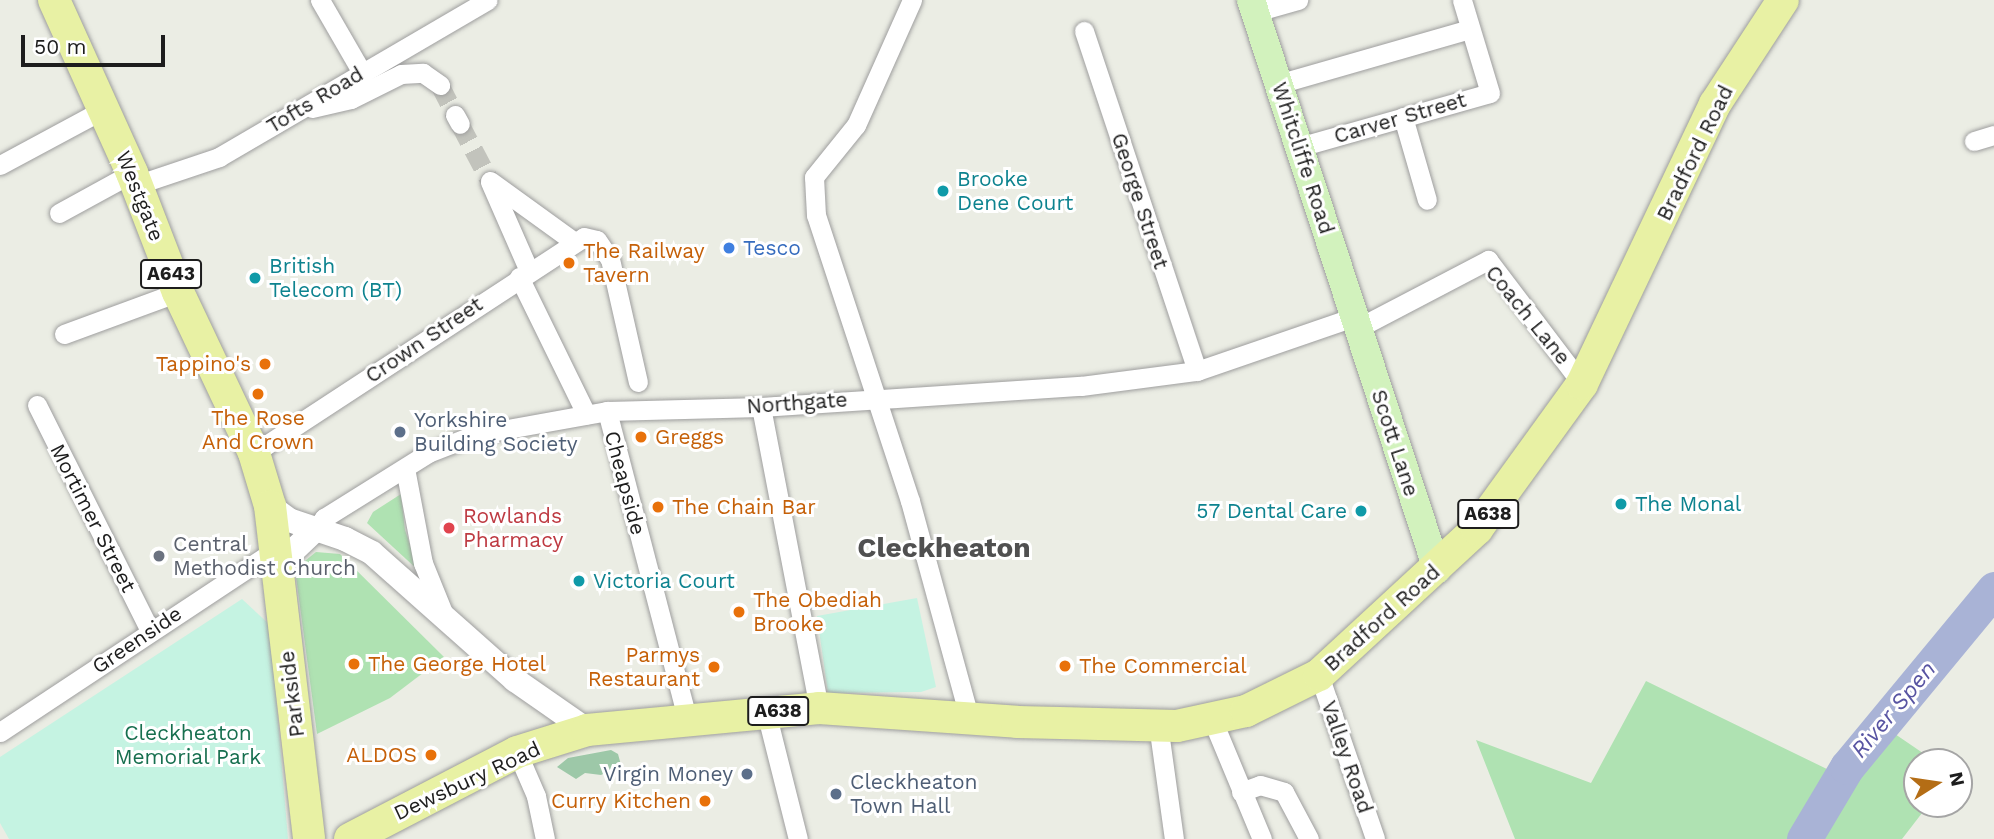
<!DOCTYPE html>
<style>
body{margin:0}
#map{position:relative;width:1994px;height:839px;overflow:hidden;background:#ebede4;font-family:"Work Sans",sans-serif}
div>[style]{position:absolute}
.grass>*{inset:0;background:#afe2b2}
.forest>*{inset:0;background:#9dc8a8}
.park>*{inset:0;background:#c5f3e2}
.river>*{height:35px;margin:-17.5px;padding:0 17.5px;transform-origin:17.5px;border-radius:17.5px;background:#a9b3d6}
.minor-tunnel>*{height:19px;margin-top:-9.5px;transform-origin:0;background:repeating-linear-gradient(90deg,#c2c3bc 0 19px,transparent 0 29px)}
.roads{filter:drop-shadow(0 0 2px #9e9e9e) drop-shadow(0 0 2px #9e9e9e)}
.minor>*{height:19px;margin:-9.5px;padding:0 9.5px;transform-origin:9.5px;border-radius:9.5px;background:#fff}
.tertiary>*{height:24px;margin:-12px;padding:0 12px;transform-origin:12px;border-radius:12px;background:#fff}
.secondary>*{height:28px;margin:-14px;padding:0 14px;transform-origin:14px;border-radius:14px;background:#d2f2bd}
.primary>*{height:32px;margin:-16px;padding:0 16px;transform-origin:16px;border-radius:16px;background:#e8f1a4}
.dots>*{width:19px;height:19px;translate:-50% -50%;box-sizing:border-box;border:4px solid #fff;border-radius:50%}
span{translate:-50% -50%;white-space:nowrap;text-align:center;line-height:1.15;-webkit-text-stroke:6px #fff;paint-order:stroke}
.shield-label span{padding:2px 5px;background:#fff;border:2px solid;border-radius:5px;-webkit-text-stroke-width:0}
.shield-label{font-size:19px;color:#1d1d1d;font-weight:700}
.street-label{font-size:21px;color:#1d1d1d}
.culture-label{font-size:21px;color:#0d838f}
.left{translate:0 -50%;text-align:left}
.right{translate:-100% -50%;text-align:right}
.shop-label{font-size:21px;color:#366cbe}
.food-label{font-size:21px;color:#c56008}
.service-label{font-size:21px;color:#4e5e75}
.health-label{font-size:21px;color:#be3a42}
.worship-label{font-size:21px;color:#5b616d}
.park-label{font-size:21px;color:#176f4f}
.water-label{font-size:23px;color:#5854a2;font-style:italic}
.district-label{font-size:28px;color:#505050;font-weight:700}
.north{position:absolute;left:1903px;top:748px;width:70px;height:70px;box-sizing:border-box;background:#fff;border:2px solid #a5a5a5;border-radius:50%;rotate:78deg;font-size:19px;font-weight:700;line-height:28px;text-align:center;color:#1d1d1d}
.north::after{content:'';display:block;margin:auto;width:24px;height:32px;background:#b46d15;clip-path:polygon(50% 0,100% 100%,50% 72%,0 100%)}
.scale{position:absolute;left:21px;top:35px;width:144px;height:32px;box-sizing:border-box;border:4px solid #1d1d1d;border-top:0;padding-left:9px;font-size:21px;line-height:24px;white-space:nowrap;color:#1d1d1d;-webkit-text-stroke:5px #fff;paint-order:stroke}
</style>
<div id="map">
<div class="grass">
<i style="clip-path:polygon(401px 494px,405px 530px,419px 571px,367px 523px,373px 512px)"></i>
<i style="clip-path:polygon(316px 552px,340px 554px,444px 657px,390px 698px,317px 734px,295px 569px)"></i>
<i style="clip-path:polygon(1646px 681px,1831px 771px,1873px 719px,1936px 762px,1917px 762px,1917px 804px,1929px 804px,1902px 839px,1515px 839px,1476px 740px,1591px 783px)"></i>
</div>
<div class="forest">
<i style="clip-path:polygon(611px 750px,618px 754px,621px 765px,601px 775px,585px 773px,576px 779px,557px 767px,568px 758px)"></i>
</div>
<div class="park">
<i style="clip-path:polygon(917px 598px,936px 687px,921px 692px,828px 693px,817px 616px)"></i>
<i style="clip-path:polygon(242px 599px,270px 625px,288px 839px,9px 839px,0 823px,0 757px)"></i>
</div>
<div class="river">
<i style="left:1804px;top:839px;width:84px;rotate:-59.2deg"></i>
<i style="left:1847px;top:767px;width:231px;rotate:-50.4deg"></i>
</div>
<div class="minor-tunnel">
<i style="left:440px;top:85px;width:34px;rotate:63deg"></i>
<i style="left:460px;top:124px;width:64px;rotate:62.2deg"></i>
</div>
<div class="roads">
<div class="minor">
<i style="left:320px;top:0;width:82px;rotate:60deg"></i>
<i style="left:912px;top:0;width:137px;rotate:114.1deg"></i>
<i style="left:856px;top:125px;width:67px;rotate:128.9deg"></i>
<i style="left:814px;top:177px;width:38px;rotate:87deg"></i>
<i style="left:816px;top:215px;width:301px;rotate:71.8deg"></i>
<i style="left:910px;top:501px;width:224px;rotate:74.7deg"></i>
<i style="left:1255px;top:12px;width:45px;rotate:-15.6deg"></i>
<i style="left:1084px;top:31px;width:358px;rotate:71.6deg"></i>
<i style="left:1278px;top:84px;width:200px;rotate:-16deg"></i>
<i style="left:312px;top:108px;width:40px;rotate:-13deg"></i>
<i style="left:351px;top:99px;width:56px;rotate:-26.6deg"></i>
<i style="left:401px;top:74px;width:22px;rotate:-3deg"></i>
<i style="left:423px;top:73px;width:21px;rotate:35deg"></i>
<i style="left:455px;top:115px;width:10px;rotate:61deg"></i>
<i style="left:1403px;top:117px;width:86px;rotate:73.9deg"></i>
<i style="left:1974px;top:141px;width:21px;rotate:-17deg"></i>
<i style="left:1299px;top:147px;width:198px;rotate:-15.8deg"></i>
<i style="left:1490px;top:93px;width:97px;rotate:-106.8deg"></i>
<i style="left:0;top:165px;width:118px;rotate:-28.3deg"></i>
<i style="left:490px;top:181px;width:102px;rotate:35.9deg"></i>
<i style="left:490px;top:182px;width:97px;rotate:66.3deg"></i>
<i style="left:136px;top:185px;width:88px;rotate:-18.6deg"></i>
<i style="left:219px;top:157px;width:311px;rotate:-30.3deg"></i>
<i style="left:59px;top:213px;width:83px;rotate:-28.7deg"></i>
<i style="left:519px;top:277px;width:153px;rotate:63.9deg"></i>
<i style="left:1358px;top:328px;width:147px;rotate:-27.6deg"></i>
<i style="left:1488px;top:260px;width:156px;rotate:52.8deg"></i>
<i style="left:64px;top:334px;width:121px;rotate:-20.2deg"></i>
<i style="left:37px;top:405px;width:253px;rotate:63.4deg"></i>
<i style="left:761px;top:407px;width:307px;rotate:79.1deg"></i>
<i style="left:607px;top:411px;width:317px;rotate:75.4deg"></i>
<i style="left:254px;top:453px;width:394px;rotate:-33.2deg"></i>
<i style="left:584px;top:237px;width:13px;rotate:13deg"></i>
<i style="left:597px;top:240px;width:23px;rotate:56deg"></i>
<i style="left:610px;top:259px;width:126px;rotate:77.2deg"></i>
<i style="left:405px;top:468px;width:97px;rotate:79.3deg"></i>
<i style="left:423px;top:563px;width:56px;rotate:68deg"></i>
<i style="left:316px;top:529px;width:14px;rotate:-54deg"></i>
<i style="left:324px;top:518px;width:123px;rotate:-32deg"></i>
<i style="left:428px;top:453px;width:49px;rotate:-21.4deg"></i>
<i style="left:474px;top:435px;width:135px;rotate:-10.2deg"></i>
<i style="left:607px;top:411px;width:154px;rotate:-1.5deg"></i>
<i style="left:761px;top:407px;width:321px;rotate:-3.8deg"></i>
<i style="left:1081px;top:386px;width:117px;rotate:-7.4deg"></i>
<i style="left:1197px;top:371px;width:166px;rotate:-19deg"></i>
<i style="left:1319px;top:675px;width:173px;rotate:71.1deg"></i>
<i style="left:766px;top:712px;width:131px;rotate:75.9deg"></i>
<i style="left:1212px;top:719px;width:130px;rotate:67.4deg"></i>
<i style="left:1158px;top:724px;width:116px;rotate:82.1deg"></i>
<i style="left:0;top:732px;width:330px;rotate:-33.5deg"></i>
<i style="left:517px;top:752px;width:48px;rotate:66.6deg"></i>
<i style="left:536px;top:796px;width:44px;rotate:78.2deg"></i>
<i style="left:1241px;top:792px;width:20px;rotate:-20deg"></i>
<i style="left:1260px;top:785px;width:25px;rotate:16deg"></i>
<i style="left:1284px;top:792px;width:53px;rotate:62deg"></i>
</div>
<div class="tertiary">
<i style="left:270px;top:506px;width:24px;rotate:36deg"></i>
<i style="left:289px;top:520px;width:59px;rotate:18.7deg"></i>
<i style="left:345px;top:539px;width:30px;rotate:27deg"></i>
<i style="left:372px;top:553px;width:191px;rotate:41.6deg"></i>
<i style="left:515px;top:680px;width:88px;rotate:34.8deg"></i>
<i style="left:276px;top:567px;width:55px;rotate:-43.5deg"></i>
</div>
<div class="secondary">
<i style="left:1251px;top:0;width:599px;rotate:71.9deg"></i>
</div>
<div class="primary">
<i style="left:54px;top:0;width:190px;rotate:65.7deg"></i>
<i style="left:132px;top:173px;width:128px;rotate:68.9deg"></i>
<i style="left:178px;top:292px;width:178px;rotate:64.7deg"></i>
<i style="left:254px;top:453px;width:55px;rotate:73.2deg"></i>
<i style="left:270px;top:506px;width:335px;rotate:83.3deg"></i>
<i style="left:350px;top:839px;width:188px;rotate:-27.5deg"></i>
<i style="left:517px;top:752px;width:73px;rotate:-17.4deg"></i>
<i style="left:587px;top:730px;width:233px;rotate:-5.4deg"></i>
<i style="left:819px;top:708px;width:198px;rotate:4deg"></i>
<i style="left:1017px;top:722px;width:160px;rotate:1.4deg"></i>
<i style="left:1177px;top:726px;width:71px;rotate:-12.3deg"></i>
<i style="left:1246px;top:711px;width:81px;rotate:-26.3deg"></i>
<i style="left:1319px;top:675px;width:215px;rotate:-42.7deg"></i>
<i style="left:1477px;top:529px;width:179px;rotate:-54.1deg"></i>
<i style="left:1582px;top:384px;width:310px;rotate:-64.6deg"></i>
<i style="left:1715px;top:104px;width:124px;rotate:-56.8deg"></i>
</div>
</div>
<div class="dots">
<i style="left:943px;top:191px;background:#0f9aa8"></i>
<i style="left:729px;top:248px;background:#3f7fe0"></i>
<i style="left:569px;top:263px;background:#e8710a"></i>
<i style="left:255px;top:278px;background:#0f9aa8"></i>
<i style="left:265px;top:364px;background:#e8710a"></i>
<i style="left:258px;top:394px;background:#e8710a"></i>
<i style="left:400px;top:432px;background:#5c6f8a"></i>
<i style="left:641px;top:437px;background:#e8710a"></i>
<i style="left:1621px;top:504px;background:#0f9aa8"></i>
<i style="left:658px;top:507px;background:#e8710a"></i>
<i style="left:1361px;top:511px;background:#0f9aa8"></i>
<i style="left:449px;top:528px;background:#e0444e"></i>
<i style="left:159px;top:556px;background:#6b7280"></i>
<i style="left:579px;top:581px;background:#0f9aa8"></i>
<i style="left:739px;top:612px;background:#e8710a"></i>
<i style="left:354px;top:664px;background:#e8710a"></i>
<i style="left:1065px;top:666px;background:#e8710a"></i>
<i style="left:714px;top:667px;background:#e8710a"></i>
<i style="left:431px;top:755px;background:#e8710a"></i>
<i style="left:747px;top:774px;background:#5c6f8a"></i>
<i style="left:836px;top:794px;background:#5c6f8a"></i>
<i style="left:705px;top:801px;background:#e8710a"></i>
</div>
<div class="shield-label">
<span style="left:171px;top:274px">A643</span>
<span style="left:1488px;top:514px">A638</span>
<span style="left:778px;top:711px">A638</span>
</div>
<div class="street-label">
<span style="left:315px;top:100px;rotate:-31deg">Tofts Road</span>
<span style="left:1400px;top:118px;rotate:-16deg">Carver Street</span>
<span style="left:1695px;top:153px;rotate:-64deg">Bradford Road</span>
<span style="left:1303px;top:158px;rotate:72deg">Whitcliffe Road</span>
<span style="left:140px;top:196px;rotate:68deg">Westgate</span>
<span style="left:1140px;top:201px;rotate:72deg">George Street</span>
<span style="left:1528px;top:315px;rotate:51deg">Coach Lane</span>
<span style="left:424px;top:340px;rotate:-34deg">Crown Street</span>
<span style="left:797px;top:403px;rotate:-4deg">Northgate</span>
<span style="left:1395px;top:443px;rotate:72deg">Scott Lane</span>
<span style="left:625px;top:483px;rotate:75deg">Cheapside</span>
<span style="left:93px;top:518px;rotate:63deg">Mortimer Street</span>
<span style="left:1382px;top:618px;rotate:-42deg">Bradford Road</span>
<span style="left:137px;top:640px;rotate:-34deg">Greenside</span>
<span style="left:292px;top:694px;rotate:-97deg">Parkside</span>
<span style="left:1347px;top:757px;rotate:71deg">Valley Road</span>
<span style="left:467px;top:781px;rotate:-25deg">Dewsbury Road</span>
</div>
<div class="culture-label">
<span class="left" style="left:957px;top:191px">Brooke<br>Dene Court</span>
<span class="left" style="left:269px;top:278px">British<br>Telecom (BT)</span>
<span class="left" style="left:1635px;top:504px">The Monal</span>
<span class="right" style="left:1347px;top:511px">57 Dental Care</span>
<span class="left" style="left:593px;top:581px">Victoria Court</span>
</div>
<div class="shop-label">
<span class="left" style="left:743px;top:248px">Tesco</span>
</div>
<div class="food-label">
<span class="left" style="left:583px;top:263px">The Railway<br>Tavern</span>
<span class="right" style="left:251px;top:364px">Tappino's</span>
<span style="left:258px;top:430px">The Rose<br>And Crown</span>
<span class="left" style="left:655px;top:437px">Greggs</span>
<span class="left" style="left:672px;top:507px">The Chain Bar</span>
<span class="left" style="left:753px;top:612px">The Obediah<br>Brooke</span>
<span class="right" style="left:700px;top:667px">Parmys<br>Restaurant</span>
<span class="left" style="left:368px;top:664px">The George Hotel</span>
<span class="left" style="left:1079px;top:666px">The Commercial</span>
<span class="right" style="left:417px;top:755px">ALDOS</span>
<span class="right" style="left:691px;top:801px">Curry Kitchen</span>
</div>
<div class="service-label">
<span class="left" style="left:414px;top:432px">Yorkshire<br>Building Society</span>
<span class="right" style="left:733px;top:774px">Virgin Money</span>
<span class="left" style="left:850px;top:794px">Cleckheaton<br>Town Hall</span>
</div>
<div class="health-label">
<span class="left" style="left:463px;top:528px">Rowlands<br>Pharmacy</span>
</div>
<div class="worship-label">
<span class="left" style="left:173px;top:556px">Central<br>Methodist Church</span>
</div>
<div class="park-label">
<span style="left:188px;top:745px">Cleckheaton<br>Memorial Park</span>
</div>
<div class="water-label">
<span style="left:1894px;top:710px;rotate:-50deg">River Spen</span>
</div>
<div class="district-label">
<span style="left:944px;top:548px">Cleckheaton</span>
</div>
<div class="north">N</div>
<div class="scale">50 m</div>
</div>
